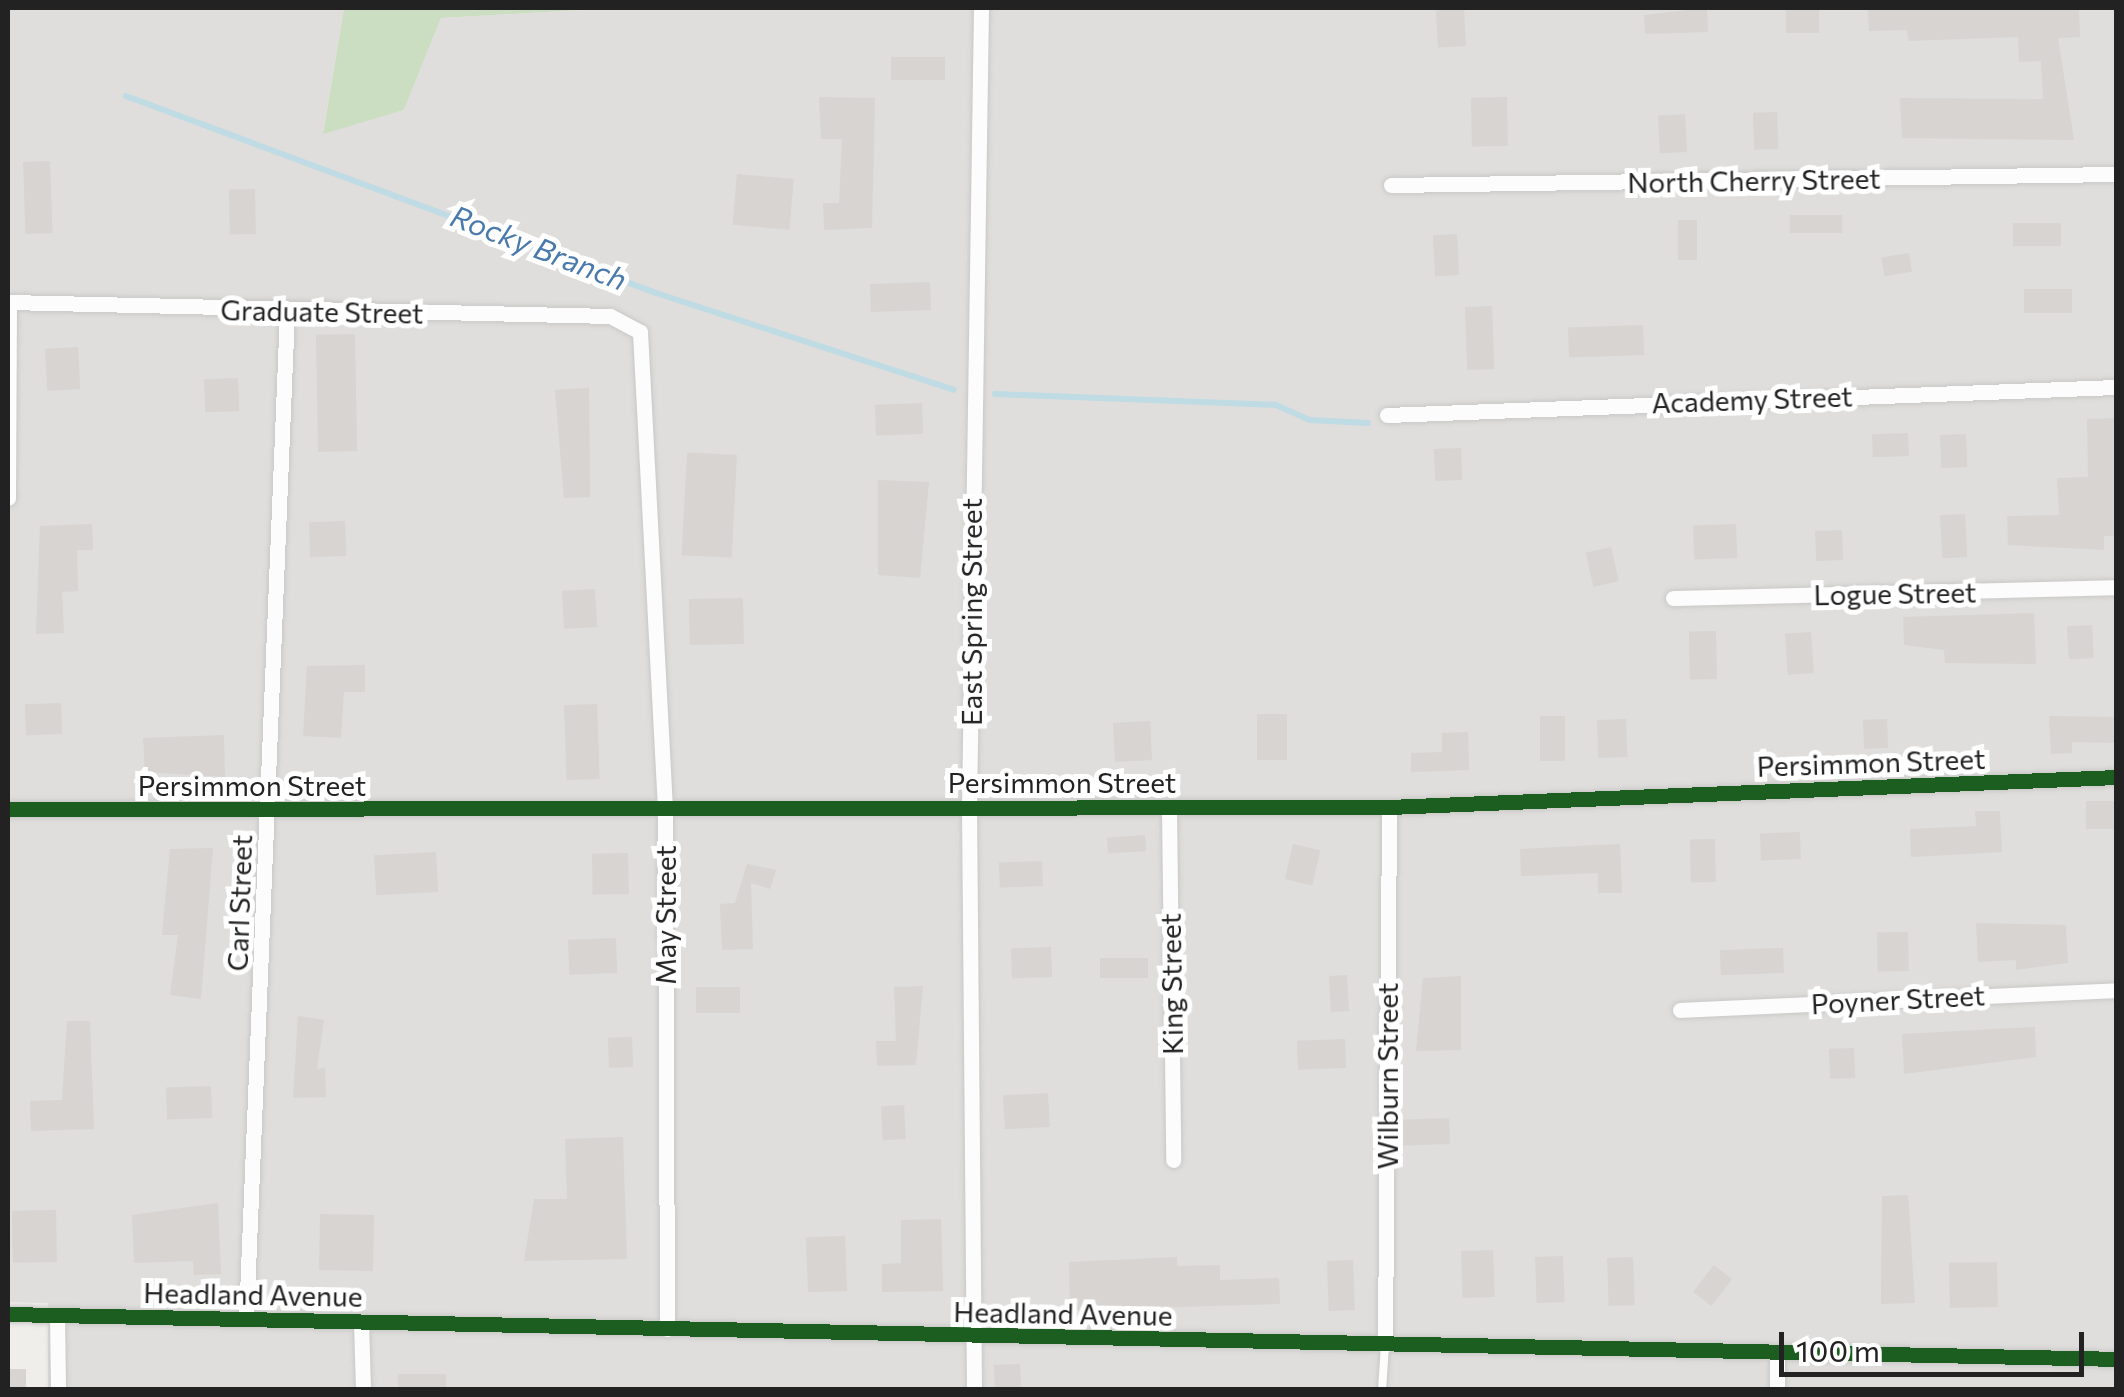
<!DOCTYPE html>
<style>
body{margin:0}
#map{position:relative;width:2124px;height:1397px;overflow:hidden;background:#f0eeeb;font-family:Commissioner,sans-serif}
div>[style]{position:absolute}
.residential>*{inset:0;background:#dfdedc}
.forest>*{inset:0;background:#cbdec1}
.stream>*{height:6px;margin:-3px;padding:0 3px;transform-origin:3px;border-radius:3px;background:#bfdbe3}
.building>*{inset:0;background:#d7d4d2;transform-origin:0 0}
.roads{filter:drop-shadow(0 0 2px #c9c8c7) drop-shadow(0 0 2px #c9c8c7)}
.lane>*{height:8px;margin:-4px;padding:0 4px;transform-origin:4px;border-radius:4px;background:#fdfcfc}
.street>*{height:15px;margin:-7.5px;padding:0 7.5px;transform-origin:7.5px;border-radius:7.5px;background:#fdfcfc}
.cycleway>*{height:15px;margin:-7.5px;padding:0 7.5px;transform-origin:7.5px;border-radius:7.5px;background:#1b5e20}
span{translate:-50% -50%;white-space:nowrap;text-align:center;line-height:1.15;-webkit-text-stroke:10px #fff;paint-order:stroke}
.street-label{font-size:28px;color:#222}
.water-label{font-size:30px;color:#4a7aab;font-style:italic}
.frame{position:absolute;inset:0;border:10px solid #222;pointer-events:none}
.scale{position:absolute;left:1779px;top:1332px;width:305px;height:45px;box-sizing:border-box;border:5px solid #222;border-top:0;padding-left:12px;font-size:30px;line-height:35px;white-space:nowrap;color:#222;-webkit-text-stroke:8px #fff;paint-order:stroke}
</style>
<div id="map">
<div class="residential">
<i style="clip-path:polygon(8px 8px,344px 8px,323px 133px,404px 110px,441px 18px,615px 8px,2116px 8px,2116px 1389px,48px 1390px,48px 1303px,8px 1302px)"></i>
</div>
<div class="forest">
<i style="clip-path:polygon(344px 8px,615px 8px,441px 18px,404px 110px,323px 134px)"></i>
</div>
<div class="stream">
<i style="left:126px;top:96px;width:565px;rotate:20.39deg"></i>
<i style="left:656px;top:293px;width:313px;rotate:18deg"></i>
<i style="left:995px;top:394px;width:281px;rotate:2.2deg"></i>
<i style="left:1276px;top:405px;width:37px;rotate:24deg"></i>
<i style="left:1310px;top:420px;width:58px;rotate:3deg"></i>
</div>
<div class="building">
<i style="clip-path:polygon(1707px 8px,1708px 32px,1645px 34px,1644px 15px)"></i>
<i style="left:1786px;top:8px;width:33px;height:25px"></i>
<i style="clip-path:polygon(1868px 8px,2079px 8px,2080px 37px,2058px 38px,2074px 140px,1902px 138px,1900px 98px,2043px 99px,2041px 61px,2019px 62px,2018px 37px,1908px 41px,1907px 30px,1869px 31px)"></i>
<i style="left:1464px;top:9px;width:37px;height:28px;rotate:87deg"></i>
<i style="left:945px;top:57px;width:23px;height:54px;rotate:90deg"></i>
<i style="clip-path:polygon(819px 97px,875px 98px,872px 228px,824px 230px,823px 203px,839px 203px,842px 139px,821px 139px)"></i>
<i style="left:1507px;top:97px;width:49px;height:36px;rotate:89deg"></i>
<i style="left:1777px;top:112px;width:37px;height:24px;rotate:88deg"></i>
<i style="left:1685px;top:114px;width:38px;height:27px;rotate:87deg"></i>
<i style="left:50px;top:161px;width:72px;height:27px;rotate:88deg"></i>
<i style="left:737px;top:174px;width:57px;height:51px;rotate:5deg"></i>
<i style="left:255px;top:189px;width:45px;height:26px;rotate:89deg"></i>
<i style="left:1842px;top:215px;width:18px;height:52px;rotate:90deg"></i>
<i style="left:1678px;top:220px;width:19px;height:40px"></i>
<i style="left:2061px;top:223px;width:23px;height:48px;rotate:90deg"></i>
<i style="left:1457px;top:234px;width:41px;height:24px;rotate:87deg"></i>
<i style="left:1909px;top:253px;width:19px;height:28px;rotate:81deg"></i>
<i style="left:930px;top:282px;width:28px;height:60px;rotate:88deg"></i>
<i style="left:2072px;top:289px;width:24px;height:48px;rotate:90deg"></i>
<i style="left:1492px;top:306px;width:63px;height:27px;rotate:88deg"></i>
<i style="left:1643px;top:325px;width:30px;height:75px;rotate:88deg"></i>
<i style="left:355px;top:334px;width:117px;height:39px;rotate:89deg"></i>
<i style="left:78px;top:347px;width:42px;height:33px;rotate:87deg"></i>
<i style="left:238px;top:378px;width:33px;height:34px;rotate:88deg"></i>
<i style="clip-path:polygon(589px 388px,590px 497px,564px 498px,555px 390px)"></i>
<i style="left:922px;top:403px;width:31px;height:47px;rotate:88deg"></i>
<i style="clip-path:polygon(2116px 418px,2116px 536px,2104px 536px,2104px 550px,2008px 545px,2007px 516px,2059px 515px,2057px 478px,2088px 477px,2087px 419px)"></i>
<i style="left:1908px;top:433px;width:23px;height:36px;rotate:88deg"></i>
<i style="left:1966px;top:434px;width:33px;height:26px;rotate:88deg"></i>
<i style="left:1461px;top:448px;width:32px;height:27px;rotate:88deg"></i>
<i style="left:737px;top:455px;width:103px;height:50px;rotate:93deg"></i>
<i style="clip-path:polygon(878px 480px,929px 482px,920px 578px,878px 575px)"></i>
<i style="left:1965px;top:514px;width:43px;height:25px;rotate:87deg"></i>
<i style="left:345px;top:521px;width:35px;height:36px;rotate:88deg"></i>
<i style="clip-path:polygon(92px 524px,93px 550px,77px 550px,78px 591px,62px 592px,64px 633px,36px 634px,40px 526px)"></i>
<i style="left:1736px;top:524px;width:34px;height:43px;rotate:88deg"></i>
<i style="left:1842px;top:530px;width:30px;height:27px;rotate:88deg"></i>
<i style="left:1611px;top:547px;width:35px;height:26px;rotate:77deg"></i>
<i style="left:595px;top:589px;width:38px;height:33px;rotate:87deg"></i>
<i style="left:743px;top:598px;width:46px;height:54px;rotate:89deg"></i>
<i style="clip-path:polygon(2034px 613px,2036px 664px,1945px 663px,1944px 650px,1904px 645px,1903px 617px)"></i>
<i style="left:2092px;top:625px;width:33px;height:25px;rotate:87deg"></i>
<i style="left:1716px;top:631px;width:48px;height:27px;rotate:89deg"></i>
<i style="left:1811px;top:632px;width:41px;height:26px;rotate:86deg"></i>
<i style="clip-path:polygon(365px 665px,365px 692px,344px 692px,341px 738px,303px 736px,307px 666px)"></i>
<i style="left:61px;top:703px;width:31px;height:36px;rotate:88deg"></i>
<i style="left:597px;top:704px;width:75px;height:33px;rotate:88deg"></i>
<i style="left:1257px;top:714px;width:30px;height:46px"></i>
<i style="left:1540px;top:716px;width:25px;height:45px"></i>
<i style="clip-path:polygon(2049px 716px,2116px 717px,2115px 743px,2072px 742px,2072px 753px,2051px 754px)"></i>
<i style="left:1626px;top:719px;width:38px;height:29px;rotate:88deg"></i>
<i style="left:1887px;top:719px;width:29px;height:24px;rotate:88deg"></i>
<i style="left:1150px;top:721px;width:39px;height:37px;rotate:87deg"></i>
<i style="clip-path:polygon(1468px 732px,1469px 770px,1411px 772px,1411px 753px,1442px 752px,1442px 733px)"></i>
<i style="clip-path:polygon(224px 735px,225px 777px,145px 772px,143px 738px)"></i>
<i style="left:2116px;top:801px;width:28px;height:30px;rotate:90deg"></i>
<i style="clip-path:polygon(1975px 811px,2000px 811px,2002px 852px,1911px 857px,1910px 829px,1976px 826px)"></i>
<i style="left:1800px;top:832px;width:27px;height:40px;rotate:88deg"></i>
<i style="left:1145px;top:835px;width:16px;height:38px;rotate:86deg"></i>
<i style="left:1715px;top:839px;width:43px;height:25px;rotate:89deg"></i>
<i style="left:1293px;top:844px;width:28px;height:36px;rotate:13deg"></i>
<i style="clip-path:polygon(1620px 844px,1622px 893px,1598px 893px,1598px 873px,1521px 876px,1520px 849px)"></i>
<i style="clip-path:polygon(213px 848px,201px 999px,170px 995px,178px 935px,162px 935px,170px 849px)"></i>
<i style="left:436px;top:852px;width:40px;height:62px;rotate:87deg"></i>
<i style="left:628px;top:853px;width:41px;height:36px;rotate:89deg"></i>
<i style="left:1042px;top:861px;width:25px;height:43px;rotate:88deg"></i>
<i style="clip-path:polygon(747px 864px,776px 870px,770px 889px,751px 883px,753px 949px,722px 950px,720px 904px,735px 903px)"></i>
<i style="clip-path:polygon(1976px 923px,2066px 925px,2068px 963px,2016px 970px,2016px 960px,1978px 962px)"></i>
<i style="left:1908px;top:932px;width:39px;height:31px;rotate:89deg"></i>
<i style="left:616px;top:938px;width:35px;height:48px;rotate:88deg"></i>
<i style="left:1051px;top:947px;width:30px;height:40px;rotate:88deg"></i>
<i style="left:1783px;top:948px;width:25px;height:63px;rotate:88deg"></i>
<i style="left:1148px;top:958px;width:20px;height:48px;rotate:90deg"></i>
<i style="left:1347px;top:975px;width:36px;height:18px;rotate:87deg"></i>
<i style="clip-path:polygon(1461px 976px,1461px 1050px,1416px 1051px,1423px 978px)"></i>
<i style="clip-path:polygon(923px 986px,916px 1065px,877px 1066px,876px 1041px,896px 1041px,894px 987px)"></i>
<i style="left:740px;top:987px;width:26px;height:44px;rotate:90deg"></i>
<i style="clip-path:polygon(298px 1016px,324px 1020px,317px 1069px,325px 1068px,326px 1097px,293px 1098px)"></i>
<i style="clip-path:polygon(67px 1021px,90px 1021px,94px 1129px,31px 1131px,30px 1101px,62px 1100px)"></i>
<i style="clip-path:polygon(2035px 1027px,2036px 1057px,1904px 1074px,1902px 1034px)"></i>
<i style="left:632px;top:1037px;width:30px;height:24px;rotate:88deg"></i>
<i style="left:1345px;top:1039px;width:29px;height:48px;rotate:88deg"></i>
<i style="left:1854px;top:1048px;width:30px;height:25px;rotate:88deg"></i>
<i style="left:211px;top:1086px;width:32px;height:45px;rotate:88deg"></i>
<i style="left:1048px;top:1093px;width:34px;height:45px;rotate:87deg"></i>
<i style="left:904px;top:1105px;width:34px;height:23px;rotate:87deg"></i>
<i style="left:1449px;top:1118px;width:26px;height:47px;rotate:88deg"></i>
<i style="clip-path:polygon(623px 1137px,627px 1259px,524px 1261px,534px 1199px,567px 1199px,565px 1139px)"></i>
<i style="clip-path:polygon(1908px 1195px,1915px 1303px,1881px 1304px,1882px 1196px)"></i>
<i style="clip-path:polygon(218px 1203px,221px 1274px,194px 1275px,193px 1261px,134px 1263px,132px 1215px)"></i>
<i style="left:56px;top:1210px;width:52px;height:44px;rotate:89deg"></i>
<i style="left:320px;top:1214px;width:54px;height:56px;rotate:1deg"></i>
<i style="clip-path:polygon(941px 1219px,943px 1291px,882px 1292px,882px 1264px,901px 1263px,901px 1220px)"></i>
<i style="left:845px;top:1236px;width:55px;height:39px;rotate:88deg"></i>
<i style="left:1493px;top:1250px;width:47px;height:32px;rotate:88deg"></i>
<i style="left:1563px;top:1256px;width:46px;height:28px;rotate:88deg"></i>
<i style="clip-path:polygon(1177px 1257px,1177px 1266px,1220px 1265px,1220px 1280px,1279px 1278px,1280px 1304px,1070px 1310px,1069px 1262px)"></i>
<i style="left:1633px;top:1257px;width:48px;height:26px;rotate:88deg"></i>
<i style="left:1353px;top:1260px;width:50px;height:26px;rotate:88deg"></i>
<i style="left:1997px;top:1262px;width:45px;height:48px;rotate:89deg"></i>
<i style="left:1714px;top:1265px;width:23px;height:34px;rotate:38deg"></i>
<i style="left:1020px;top:1364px;width:26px;height:26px;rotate:88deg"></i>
<i style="left:8px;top:1369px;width:18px;height:21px"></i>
<i style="left:446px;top:1374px;width:16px;height:48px;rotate:90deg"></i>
</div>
<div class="roads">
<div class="lane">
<i style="left:1382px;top:1390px;width:45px;rotate:-86.2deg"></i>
</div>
<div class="street">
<i style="left:1391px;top:185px;width:725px;rotate:-0.87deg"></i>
<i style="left:8px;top:302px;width:602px;rotate:1.33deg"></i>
<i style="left:610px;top:316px;width:34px;rotate:28deg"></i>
<i style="left:640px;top:332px;width:479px;rotate:87deg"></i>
<i style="left:665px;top:810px;width:519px;rotate:89.78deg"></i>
<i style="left:1387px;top:415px;width:730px;rotate:-2.2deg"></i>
<i style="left:8px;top:498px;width:196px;rotate:-89.7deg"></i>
<i style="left:1673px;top:598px;width:443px;rotate:-1.4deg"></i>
<i style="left:1169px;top:808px;width:352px;rotate:89.3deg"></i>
<i style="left:8px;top:809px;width:1381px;rotate:-0.08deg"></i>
<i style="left:1389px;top:807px;width:728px;rotate:-2.36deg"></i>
<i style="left:1680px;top:1010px;width:436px;rotate:-2.6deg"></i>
<i style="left:8px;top:1314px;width:2108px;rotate:1.22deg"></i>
<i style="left:57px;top:1315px;width:75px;rotate:89.2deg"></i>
<i style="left:246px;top:1319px;width:1010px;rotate:-87.67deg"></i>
<i style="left:361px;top:1322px;width:68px;rotate:88.3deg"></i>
<i style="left:1385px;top:1345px;width:538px;rotate:-89.57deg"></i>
<i style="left:1777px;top:1353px;width:37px;rotate:90deg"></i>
<i style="left:974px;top:1390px;width:583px;rotate:-90.49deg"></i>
<i style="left:969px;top:807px;width:799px;rotate:-89.14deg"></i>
</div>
</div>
<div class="cycleway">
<i style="left:8px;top:809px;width:1381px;rotate:-0.08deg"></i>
<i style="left:1389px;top:807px;width:728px;rotate:-2.36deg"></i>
<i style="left:8px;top:1314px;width:2108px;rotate:1.22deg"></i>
</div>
<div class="street-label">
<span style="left:1754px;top:180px;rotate:-1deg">North Cherry Street</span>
<span style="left:322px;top:311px;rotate:1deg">Graduate Street</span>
<span style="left:1752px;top:399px;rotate:-2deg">Academy Street</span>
<span style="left:1895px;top:593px;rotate:-1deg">Logue Street</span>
<span style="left:971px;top:612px;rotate:-90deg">East Spring Street</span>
<span style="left:1871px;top:762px;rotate:-2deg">Persimmon Street</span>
<span style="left:1062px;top:782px">Persimmon Street</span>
<span style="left:252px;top:785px">Persimmon Street</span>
<span style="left:239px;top:903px;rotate:-88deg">Carl Street</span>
<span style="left:665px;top:915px;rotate:-90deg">May Street</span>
<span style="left:1171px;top:984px;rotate:-91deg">King Street</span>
<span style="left:1898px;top:999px;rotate:-3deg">Poyner Street</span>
<span style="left:1387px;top:1076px;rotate:-90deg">Wilburn Street</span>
<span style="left:253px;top:1294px;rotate:1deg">Headland Avenue</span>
<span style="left:1063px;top:1313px;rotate:1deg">Headland Avenue</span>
</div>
<div class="water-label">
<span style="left:539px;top:247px;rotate:21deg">Rocky Branch</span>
</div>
<div class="frame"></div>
<div class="scale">100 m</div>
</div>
